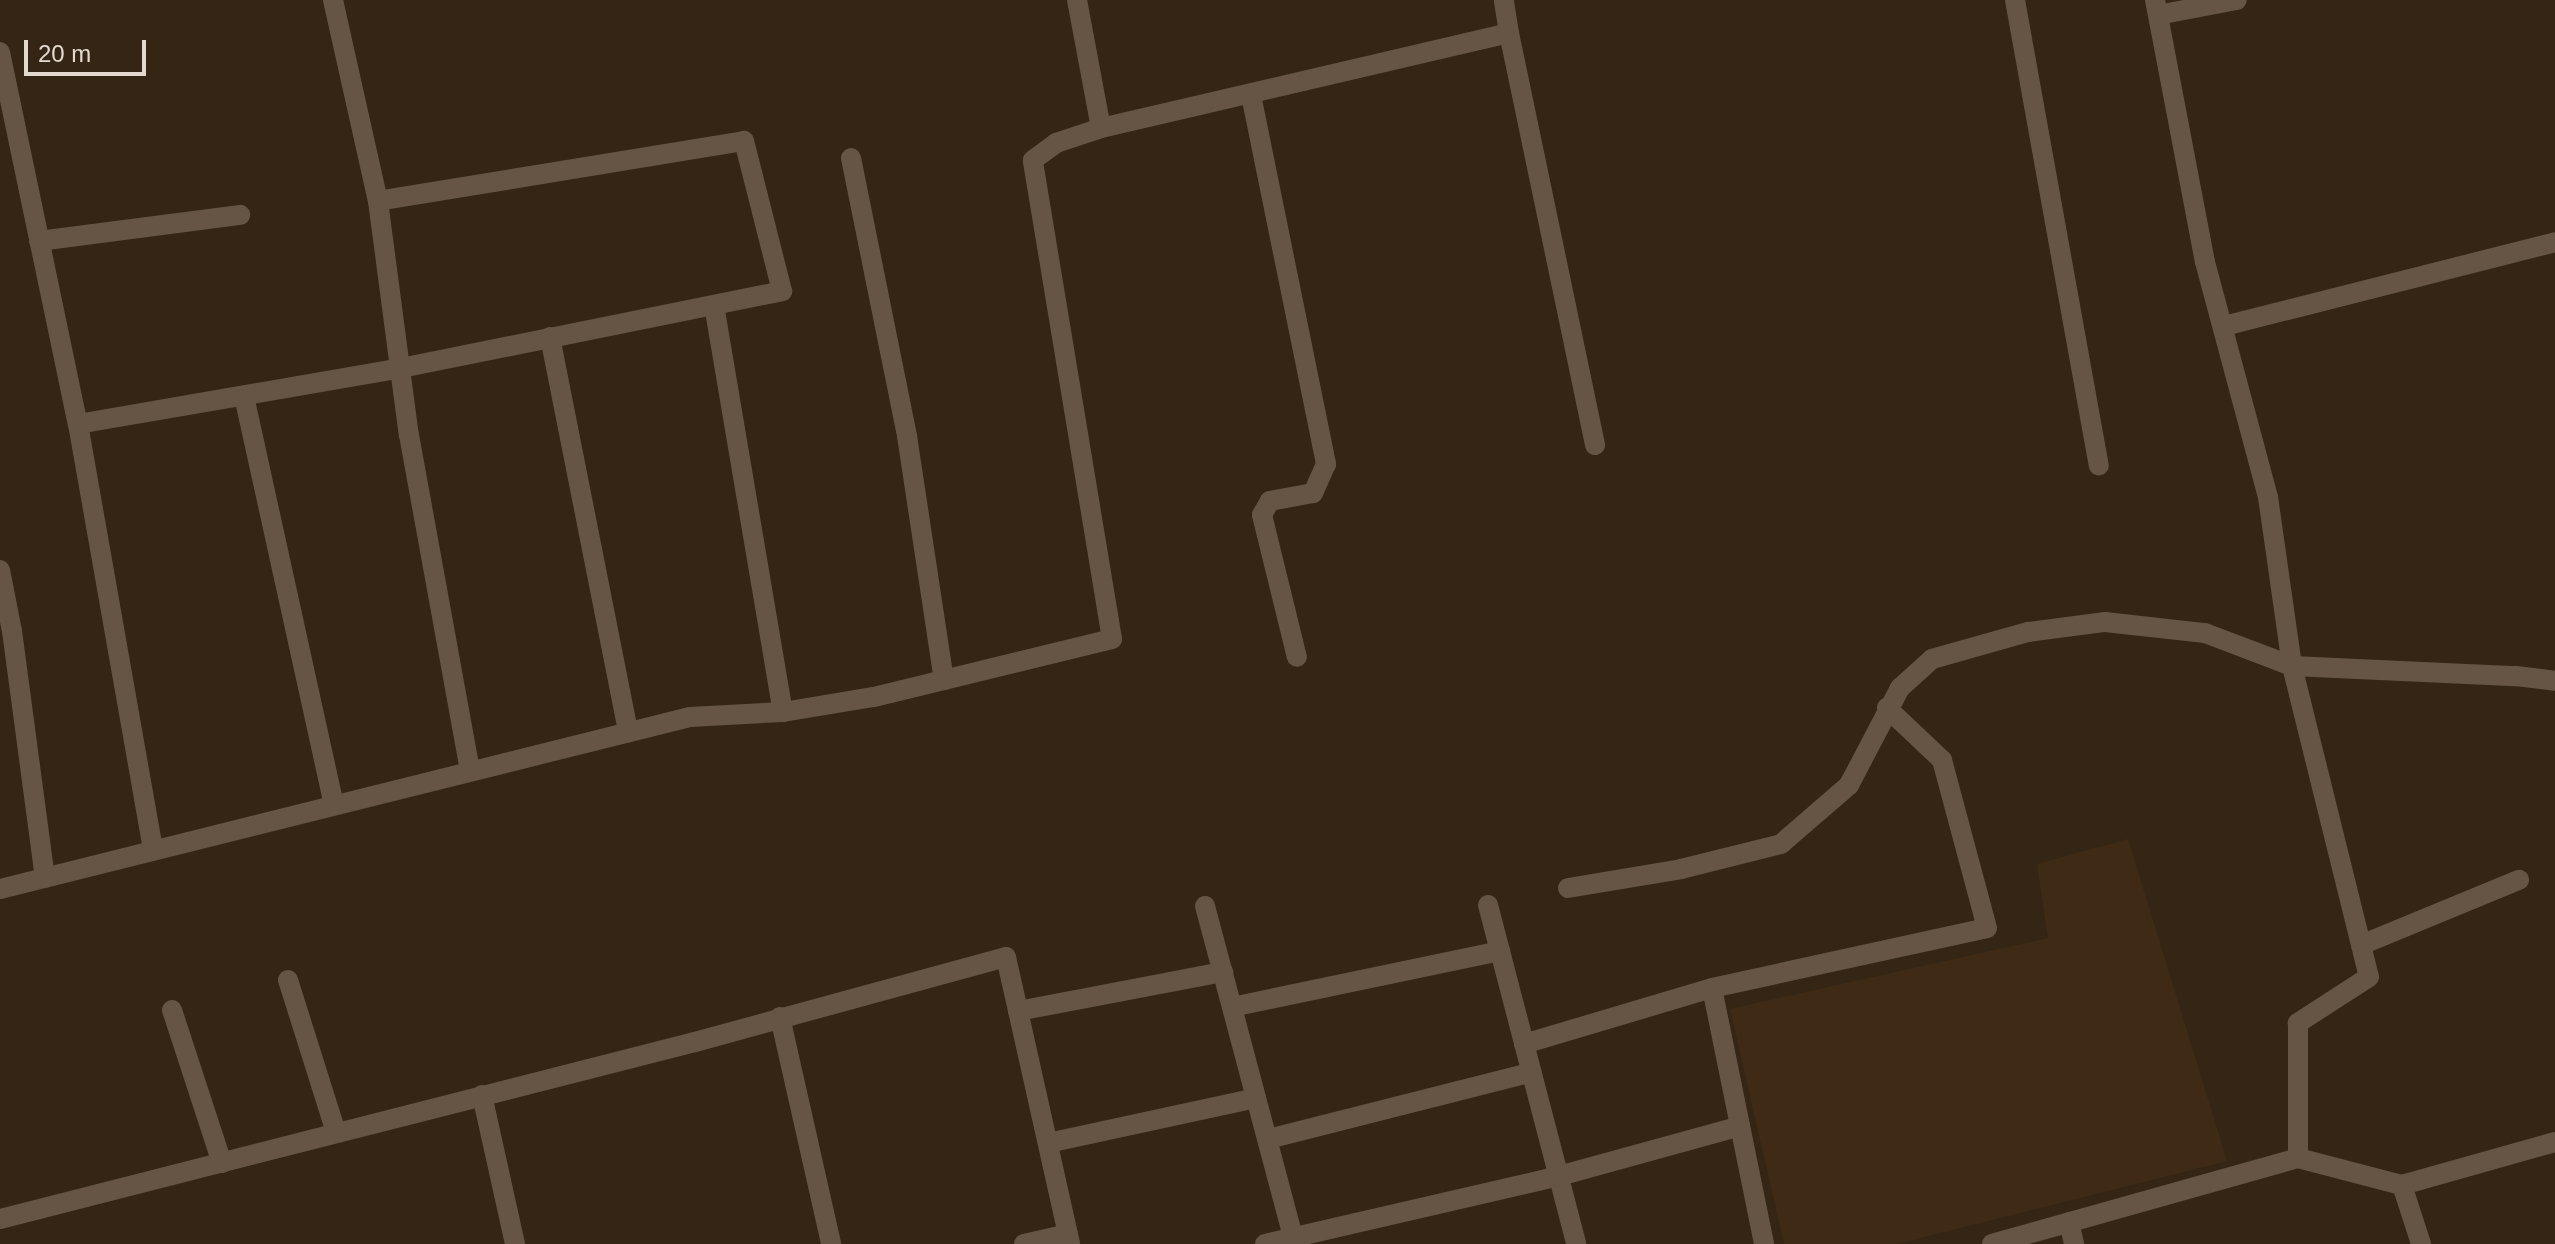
<!DOCTYPE html>
<style>
body{margin:0}
#map{position:relative;width:2555px;height:1244px;overflow:hidden;background:#342515;font-family:Arial,sans-serif}
div>[style]{position:absolute}
.built>*{inset:0;background:#3f2b15}
.street>*{height:20px;margin:-10px;padding:0 10px;transform-origin:10px;border-radius:10px;background:#654}
span{translate:-50% -50%;white-space:nowrap;text-align:center;line-height:1.15;-webkit-text-stroke:6px #342515;paint-order:stroke}
.scale{position:absolute;left:24px;top:40px;width:122px;height:36px;box-sizing:border-box;border:4px solid #e4d9cf;border-top:0;padding-left:10px;font-size:24px;line-height:28px;white-space:nowrap;color:#e4d9cf;-webkit-text-stroke:6px #342515;paint-order:stroke}
</style>
<div id="map">
<div class="built">
<i style="clip-path:polygon(2128px 839px,2227px 1161px,1896px 1244px,1784px 1244px,1730px 1009px,2048px 938px,2037px 864px)"></i>
</div>
<div class="street">
<i style="left:333px;top:0;width:206px;rotate:77.4deg"></i>
<i style="left:378px;top:201px;width:236px;rotate:82.5deg"></i>
<i style="left:409px;top:435px;width:341px;rotate:79.7deg"></i>
<i style="left:1077px;top:0;width:130px;rotate:79.4deg"></i>
<i style="left:2015px;top:0;width:473px;rotate:79.8deg"></i>
<i style="left:2155px;top:0;width:267px;rotate:79.2deg"></i>
<i style="left:2205px;top:262px;width:243px;rotate:75deg"></i>
<i style="left:2268px;top:497px;width:171px;rotate:81.9deg"></i>
<i style="left:2292px;top:666px;width:320px;rotate:76.1deg"></i>
<i style="left:2369px;top:977px;width:85px;rotate:147.1deg"></i>
<i style="left:2298px;top:1023px;width:135px;rotate:90deg"></i>
<i style="left:2158px;top:15px;width:80px;rotate:-10.8deg"></i>
<i style="left:1509px;top:33px;width:421px;rotate:78.2deg"></i>
<i style="left:0;top:52px;width:380px;rotate:78.2deg"></i>
<i style="left:78px;top:424px;width:433px;rotate:80deg"></i>
<i style="left:1251px;top:95px;width:377px;rotate:78.5deg"></i>
<i style="left:1326px;top:464px;width:32px;rotate:114deg"></i>
<i style="left:1313px;top:493px;width:44px;rotate:169.5deg"></i>
<i style="left:1270px;top:501px;width:16px;rotate:120deg"></i>
<i style="left:1262px;top:515px;width:146px;rotate:76.2deg"></i>
<i style="left:851px;top:158px;width:284px;rotate:78.6deg"></i>
<i style="left:907px;top:436px;width:247px;rotate:81.4deg"></i>
<i style="left:39px;top:241px;width:203px;rotate:-7.4deg"></i>
<i style="left:714px;top:305px;width:413px;rotate:80.4deg"></i>
<i style="left:2224px;top:326px;width:341px;rotate:-14.2deg"></i>
<i style="left:550px;top:337px;width:403px;rotate:78.8deg"></i>
<i style="left:244px;top:396px;width:418px;rotate:77.6deg"></i>
<i style="left:78px;top:424px;width:328px;rotate:-9.8deg"></i>
<i style="left:401px;top:368px;width:389px;rotate:-11.4deg"></i>
<i style="left:782px;top:291px;width:155px;rotate:-104.2deg"></i>
<i style="left:744px;top:141px;width:371px;rotate:170.7deg"></i>
<i style="left:0;top:570px;width:62px;rotate:78.9deg"></i>
<i style="left:12px;top:631px;width:249px;rotate:82.4deg"></i>
<i style="left:1568px;top:888px;width:115px;rotate:-9.5deg"></i>
<i style="left:1681px;top:869px;width:103px;rotate:-14deg"></i>
<i style="left:1781px;top:844px;width:90px;rotate:-40.9deg"></i>
<i style="left:1849px;top:785px;width:110px;rotate:-62.3deg"></i>
<i style="left:1900px;top:688px;width:43px;rotate:-42.2deg"></i>
<i style="left:1932px;top:659px;width:100px;rotate:-15.7deg"></i>
<i style="left:2028px;top:632px;width:78px;rotate:-7.4deg"></i>
<i style="left:2105px;top:622px;width:101px;rotate:6.3deg"></i>
<i style="left:2205px;top:633px;width:93px;rotate:20.8deg"></i>
<i style="left:2292px;top:666px;width:224px;rotate:2.6deg"></i>
<i style="left:2516px;top:676px;width:39px;rotate:7deg"></i>
<i style="left:0;top:889px;width:711px;rotate:-14deg"></i>
<i style="left:690px;top:717px;width:93px;rotate:-3.1deg"></i>
<i style="left:783px;top:712px;width:92px;rotate:-9.4deg"></i>
<i style="left:874px;top:697px;width:245px;rotate:-13.7deg"></i>
<i style="left:1112px;top:639px;width:485px;rotate:-99.4deg"></i>
<i style="left:1033px;top:160px;width:29px;rotate:-36deg"></i>
<i style="left:1056px;top:143px;width:47px;rotate:-18.4deg"></i>
<i style="left:1101px;top:128px;width:419px;rotate:-13.1deg"></i>
<i style="left:1509px;top:33px;width:33px;rotate:-99deg"></i>
<i style="left:1488px;top:905px;width:350px;rotate:75.4deg"></i>
<i style="left:1205px;top:906px;width:342px;rotate:75.1deg"></i>
<i style="left:2361px;top:945px;width:171px;rotate:-22.4deg"></i>
<i style="left:288px;top:980px;width:159px;rotate:72.5deg"></i>
<i style="left:1712px;top:988px;width:261px;rotate:78.5deg"></i>
<i style="left:1232px;top:1007px;width:274px;rotate:-11.8deg"></i>
<i style="left:172px;top:1010px;width:161px;rotate:71.9deg"></i>
<i style="left:1018px;top:1011px;width:209px;rotate:-10.8deg"></i>
<i style="left:780px;top:1017px;width:233px;rotate:77.3deg"></i>
<i style="left:1524px;top:1044px;width:196px;rotate:-16.6deg"></i>
<i style="left:1712px;top:988px;width:281px;rotate:-12.3deg"></i>
<i style="left:1987px;top:928px;width:174px;rotate:-105deg"></i>
<i style="left:1942px;top:760px;width:76px;rotate:-136.6deg"></i>
<i style="left:482px;top:1095px;width:153px;rotate:77.5deg"></i>
<i style="left:1268px;top:1139px;width:272px;rotate:-14.2deg"></i>
<i style="left:1048px;top:1143px;width:213px;rotate:-12.2deg"></i>
<i style="left:2402px;top:1185px;width:159px;rotate:-15.7deg"></i>
<i style="left:0;top:1219px;width:717px;rotate:-14.29deg"></i>
<i style="left:695px;top:1042px;width:322px;rotate:-15.3deg"></i>
<i style="left:1006px;top:957px;width:294px;rotate:77.4deg"></i>
<i style="left:2069px;top:1222px;width:23px;rotate:77deg"></i>
<i style="left:1024px;top:1244px;width:45px;rotate:-12.8deg"></i>
<i style="left:1265px;top:1244px;width:302px;rotate:-13deg"></i>
<i style="left:1559px;top:1176px;width:188px;rotate:-15.4deg"></i>
<i style="left:1992px;top:1244px;width:318px;rotate:-15.7deg"></i>
<i style="left:2298px;top:1158px;width:107px;rotate:14.6deg"></i>
<i style="left:2402px;top:1185px;width:62px;rotate:72.1deg"></i>
</div>
<div class="scale">20 m</div>
</div>
